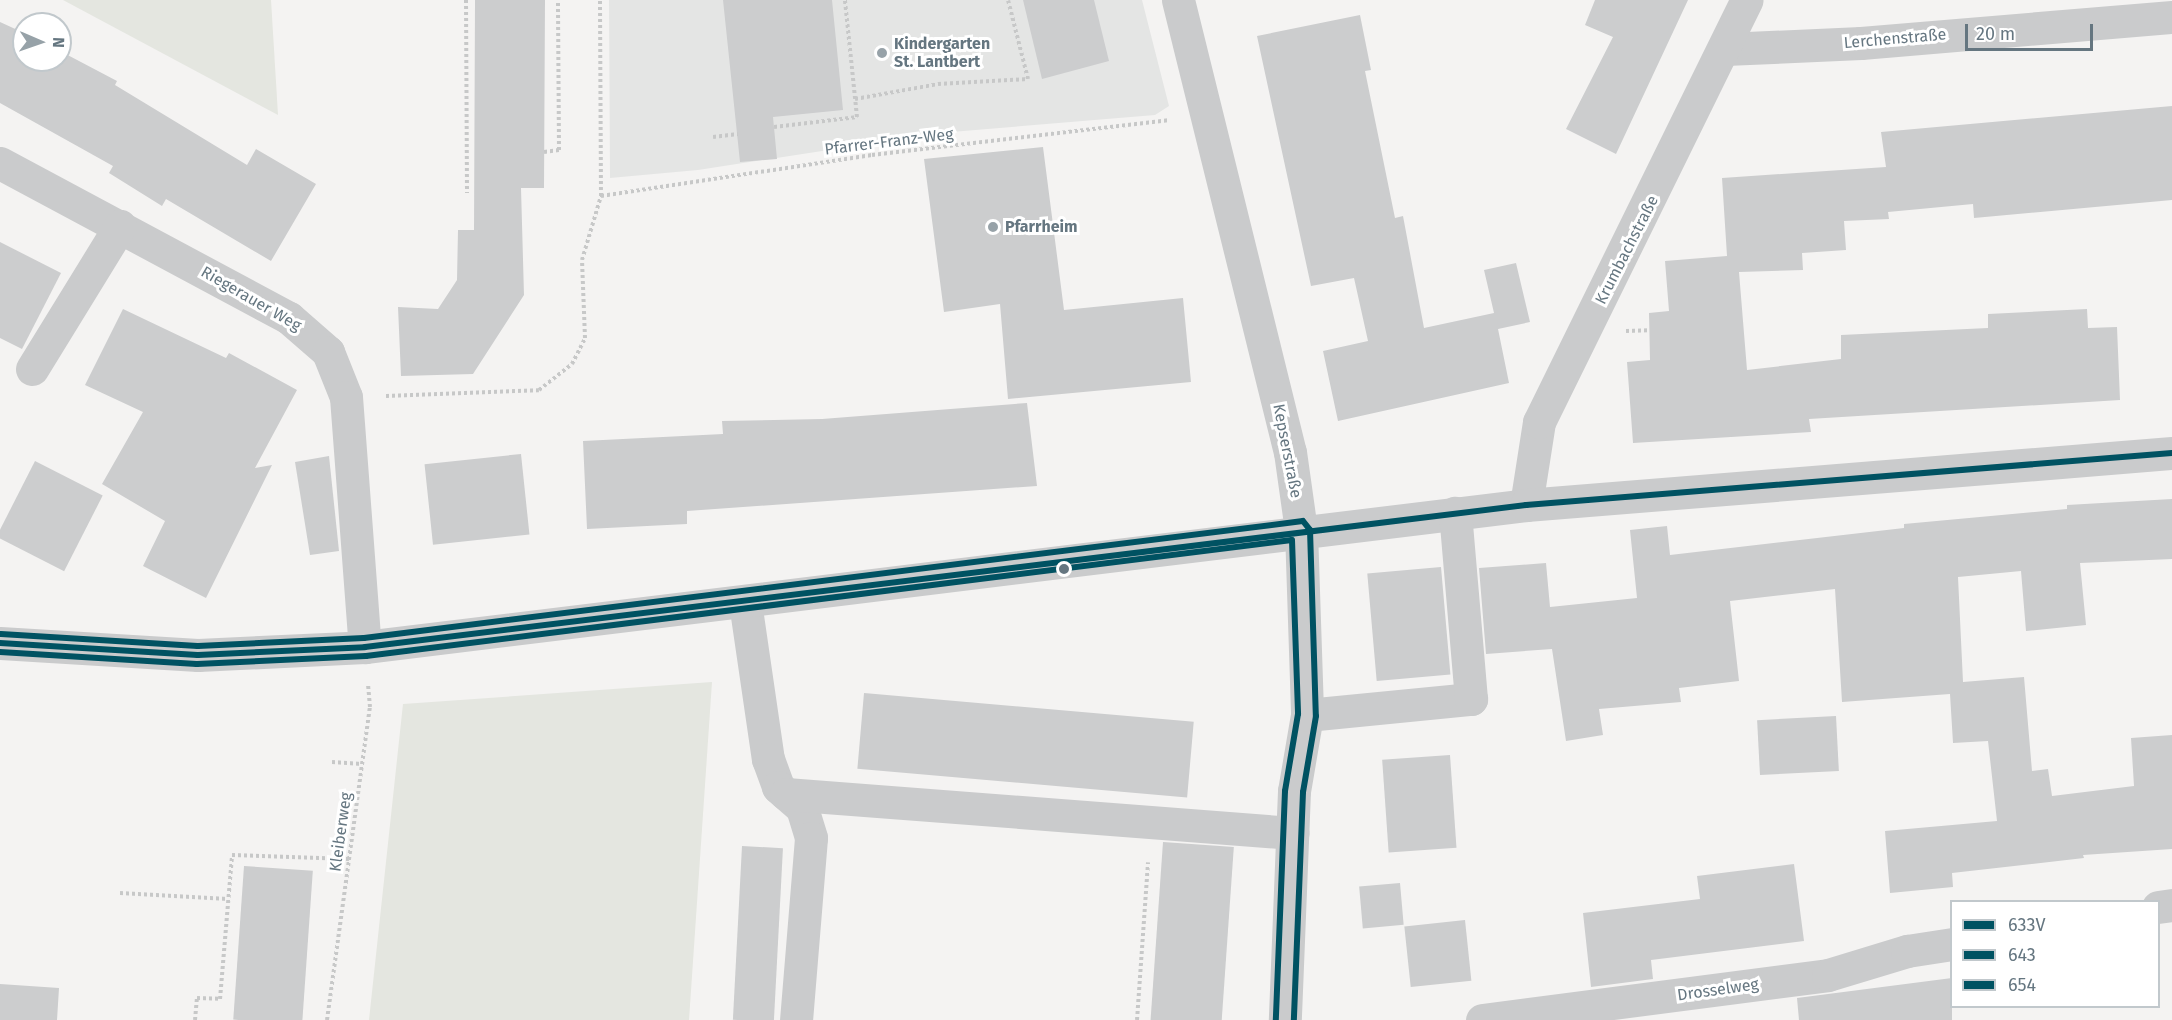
<!DOCTYPE html>
<meta charset="utf-8">
<style>
body{margin:0}
#map{position:relative;width:2172px;height:1020px;overflow:hidden;background:#f4f3f2;font-family:"Fira Sans",sans-serif}
div>[style]{position:absolute}
.built>*{inset:0;background:#e4e5e4}
.green>*{inset:0;background:#e4e6e0}
.building>*{inset:0;background:#cccdce;transform-origin:0 0}
.path>*{height:4px;margin-top:-2px;transform-origin:0;background:repeating-linear-gradient(90deg,#c7c8c8 0 3px,transparent 0 6px)}
.minor>*{height:33px;margin:-16.5px;padding:0 16.5px;transform-origin:16.5px;border-radius:16.5px;background:#cacbcc}
.bus-1>*{height:6px;margin:-3px;padding:0 3px;transform-origin:3px;border-radius:3px;background:#005262}
.bus-2>*{height:6px;margin:-3px;padding:0 3px;transform-origin:3px;border-radius:3px;background:#005262}
.bus-3>*{height:6px;margin:-3px;padding:0 3px;transform-origin:3px;border-radius:3px;background:#005262}
.dots>*{width:16px;height:16px;translate:-50% -50%;box-sizing:border-box;border:3px solid #fff;border-radius:50%}
span{translate:-50% -50%;white-space:nowrap;text-align:center;line-height:1.15;-webkit-text-stroke:6px #fff;paint-order:stroke}
.street-label{font-size:16px;color:#657680}
.poi-label{font-size:16px;color:#657680;font-weight:700}
.left{translate:0 -50%;text-align:left}
.legend{position:absolute;left:1950px;top:900px;width:210px;height:108px;box-sizing:border-box;background:#fff;border:2px solid #c1c8cc;margin:0;padding:8px 10px;list-style:none;font-size:18px;color:#657680}
.legend li{display:flex;align-items:center;gap:12px;height:30px}
.legend b{width:30px;border:2px solid #c1c8cc}
.north{position:absolute;left:12px;top:12px;width:60px;height:60px;box-sizing:border-box;background:#fff;border:2px solid #c1c8cc;border-radius:50%;rotate:92deg;font-size:16px;font-weight:700;line-height:24px;text-align:center;color:#657680}
.north::after{content:'';display:block;margin:auto;width:21px;height:27px;background:#97a2a8;clip-path:polygon(50% 0,100% 100%,50% 72%,0 100%)}
.scale{position:absolute;left:1965px;top:24px;width:128px;height:27px;box-sizing:border-box;border:3px solid #657680;border-top:0;padding-left:8px;font-size:18px;line-height:21px;white-space:nowrap;color:#657680;-webkit-text-stroke:4px #fff;paint-order:stroke}
</style>
<div id="map">
<div class="built">
<i style="clip-path:polygon(609px 0,1142px 0,1169px 106px,1155px 115px,939px 133px,698px 170px,610px 178px)"></i>
</div>
<div class="green">
<i style="clip-path:polygon(63px 0,271px 0,278px 115px)"></i>
<i style="clip-path:polygon(712px 682px,689px 1020px,369px 1020px,403px 704px)"></i>
</div>
<div class="building">
<i style="clip-path:polygon(475px 0,545px 0,544px 188px,521px 188px,524px 295px,473px 374px,401px 376px,398px 307px,438px 309px,457px 280px,458px 230px,474px 230px)"></i>
<i style="clip-path:polygon(723px 0,832px 0,843px 110px,773px 117px,777px 159px,740px 162px)"></i>
<i style="clip-path:polygon(1023px 0,1094px 0,1109px 61px,1042px 79px)"></i>
<i style="clip-path:polygon(1595px 0,1688px 0,1616px 154px,1566px 129px,1613px 37px,1585px 25px)"></i>
<i style="clip-path:polygon(1360px 15px,1371px 70px,1365px 71px,1395px 218px,1403px 216px,1424px 328px,1494px 313px,1484px 270px,1516px 263px,1530px 322px,1498px 329px,1497px 324px,1509px 383px,1338px 421px,1323px 351px,1368px 341px,1354px 278px,1311px 286px,1257px 36px)"></i>
<i style="clip-path:polygon(0 22px,24px 33px,24px 60px,60px 60px,60px 51px,117px 81px,115px 85px,247px 165px,256px 149px,316px 184px,271px 261px,166px 199px,162px 206px,109px 173px,113px 166px,0 103px)"></i>
<i style="clip-path:polygon(2172px 106px,2172px 200px,1974px 218px,1973px 204px,1888px 212px,1889px 219px,1844px 221px,1846px 250px,1802px 253px,1803px 270px,1739px 272px,1747px 370px,1841px 359px,1841px 335px,1988px 328px,1988px 314px,2087px 309px,2088px 328px,2117px 327px,2120px 400px,1809px 419px,1811px 432px,1633px 443px,1627px 362px,1650px 360px,1649px 313px,1669px 311px,1665px 261px,1727px 256px,1722px 178px,1886px 167px,1881px 132px)"></i>
<i style="clip-path:polygon(1043px 147px,1064px 310px,1183px 298px,1191px 382px,1008px 399px,1000px 304px,944px 312px,924px 159px)"></i>
<i style="clip-path:polygon(0 242px,61px 273px,22px 349px,0 338px)"></i>
<i style="clip-path:polygon(123px 309px,226px 358px,229px 353px,297px 390px,255px 468px,272px 465px,206px 598px,143px 566px,165px 521px,102px 484px,143px 412px,85px 385px)"></i>
<i style="clip-path:polygon(1027px 403px,1037px 486px,687px 511px,687px 524px,587px 529px,583px 441px,723px 434px,722px 421px,822px 419px)"></i>
<i style="left:521px;top:454px;width:81px;height:97px;rotate:84deg"></i>
<i style="clip-path:polygon(329px 456px,339px 551px,310px 555px,295px 462px)"></i>
<i style="left:35px;top:461px;width:76px;height:85px;rotate:27deg"></i>
<i style="clip-path:polygon(2172px 499px,2172px 559px,2080px 563px,2086px 625px,2026px 631px,2021px 571px,1958px 577px,1963px 682px,2024px 677px,2032px 771px,2048px 769px,2052px 796px,2134px 786px,2131px 738px,2172px 735px,2172px 849px,2083px 855px,2084px 858px,1952px 873px,1953px 887px,1890px 893px,1885px 831px,1997px 821px,1988px 741px,1953px 743px,1950px 694px,1842px 702px,1835px 589px,1730px 601px,1739px 681px,1679px 688px,1681px 702px,1599px 709px,1603px 735px,1566px 741px,1552px 649px,1486px 654px,1479px 568px,1546px 563px,1550px 607px,1637px 598px,1630px 530px,1667px 526px,1670px 555px,1904px 528px,1904px 524px,2067px 509px,2067px 505px)"></i>
<i style="left:1441px;top:567px;width:108px;height:74px;rotate:85deg"></i>
<i style="left:864px;top:693px;width:331px;height:76px;rotate:5deg"></i>
<i style="left:1836px;top:716px;width:55px;height:79px;rotate:87deg"></i>
<i style="left:1450px;top:755px;width:93px;height:68px;rotate:86deg"></i>
<i style="left:1163px;top:842px;width:71px;height:179px;rotate:4deg"></i>
<i style="left:742px;top:846px;width:41px;height:174px;rotate:3deg"></i>
<i style="clip-path:polygon(1794px 864px,1804px 941px,1651px 960px,1653px 979px,1591px 987px,1583px 913px,1700px 899px,1697px 876px)"></i>
<i style="left:244px;top:866px;width:69px;height:154px;rotate:4deg"></i>
<i style="left:1400px;top:883px;width:42px;height:41px;rotate:85deg"></i>
<i style="left:1465px;top:920px;width:61px;height:61px;rotate:84deg"></i>
<i style="clip-path:polygon(1952px 978px,1952px 1020px,1799px 1020px,1797px 998px)"></i>
<i style="clip-path:polygon(0 984px,59px 988px,57px 1020px,0 1020px)"></i>
</div>
<div class="path">
<i style="left:466px;top:0;width:193px;rotate:89.7deg"></i>
<i style="left:855px;top:99px;width:84px;rotate:-10.2deg"></i>
<i style="left:938px;top:84px;width:90px;rotate:-3.2deg"></i>
<i style="left:1028px;top:79px;width:81px;rotate:-104.2deg"></i>
<i style="left:774px;top:127px;width:84px;rotate:-6.9deg"></i>
<i style="left:857px;top:117px;width:118px;rotate:-95.9deg"></i>
<i style="left:713px;top:137px;width:25px;rotate:-7deg"></i>
<i style="left:544px;top:152px;width:15px;rotate:-8deg"></i>
<i style="left:559px;top:150px;width:150px;rotate:-90.4deg"></i>
<i style="left:601px;top:196px;width:274px;rotate:-8.6deg"></i>
<i style="left:872px;top:155px;width:298px;rotate:-6.7deg"></i>
<i style="left:1626px;top:331px;width:23px;rotate:-2deg"></i>
<i style="left:386px;top:396px;width:153px;rotate:-2.2deg"></i>
<i style="left:539px;top:390px;width:42px;rotate:-38.2deg"></i>
<i style="left:572px;top:364px;width:29px;rotate:-63deg"></i>
<i style="left:585px;top:338px;width:78px;rotate:-92.2deg"></i>
<i style="left:582px;top:260px;width:67px;rotate:-73.5deg"></i>
<i style="left:601px;top:196px;width:196px;rotate:-90.3deg"></i>
<i style="left:332px;top:762px;width:30px;rotate:4deg"></i>
<i style="left:120px;top:893px;width:108px;rotate:3.2deg"></i>
<i style="left:195px;top:1020px;width:22px;rotate:-85deg"></i>
<i style="left:197px;top:998px;width:23px;rotate:2deg"></i>
<i style="left:220px;top:999px;width:144px;rotate:-85.2deg"></i>
<i style="left:232px;top:855px;width:117px;rotate:2deg"></i>
<i style="left:327px;top:1020px;width:316px;rotate:-82.2deg"></i>
<i style="left:370px;top:707px;width:22px;rotate:-95deg"></i>
<i style="left:1137px;top:1020px;width:158px;rotate:-86deg"></i>
</div>
<div class="minor">
<i style="left:1178px;top:0;width:466px;rotate:76.1deg"></i>
<i style="left:1290px;top:452px;width:79px;rotate:82deg"></i>
<i style="left:1301px;top:530px;width:185px;rotate:88.1deg"></i>
<i style="left:1307px;top:715px;width:77px;rotate:99.7deg"></i>
<i style="left:1294px;top:791px;width:229px;rotate:92.3deg"></i>
<i style="left:1725px;top:49px;width:136px;rotate:-2.5deg"></i>
<i style="left:1861px;top:43px;width:312px;rotate:-4.8deg"></i>
<i style="left:0;top:163px;width:328px;rotate:28.2deg"></i>
<i style="left:289px;top:318px;width:52px;rotate:41.1deg"></i>
<i style="left:328px;top:352px;width:48px;rotate:68.2deg"></i>
<i style="left:346px;top:397px;width:251px;rotate:85.7deg"></i>
<i style="left:32px;top:369px;width:168px;rotate:-58.4deg"></i>
<i style="left:1526px;top:505px;width:84px;rotate:-81.1deg"></i>
<i style="left:1539px;top:422px;width:470px;rotate:-63.8deg"></i>
<i style="left:745px;top:602px;width:159px;rotate:81.7deg"></i>
<i style="left:768px;top:759px;width:30px;rotate:70deg"></i>
<i style="left:778px;top:787px;width:32px;rotate:41deg"></i>
<i style="left:802px;top:808px;width:31px;rotate:73deg"></i>
<i style="left:811px;top:838px;width:183px;rotate:94.7deg"></i>
<i style="left:0;top:643px;width:198px;rotate:3.5deg"></i>
<i style="left:198px;top:655px;width:167px;rotate:-2.7deg"></i>
<i style="left:365px;top:647px;width:1170px;rotate:-6.97deg"></i>
<i style="left:1526px;top:505px;width:648px;rotate:-4.6deg"></i>
<i style="left:1307px;top:715px;width:165px;rotate:-5.6deg"></i>
<i style="left:1471px;top:699px;width:187px;rotate:-94.9deg"></i>
<i style="left:786px;top:794px;width:508px;rotate:4.4deg"></i>
<i style="left:2158px;top:907px;width:14px;rotate:-8deg"></i>
<i style="left:1482px;top:1020px;width:349px;rotate:-7.4deg"></i>
<i style="left:1828px;top:975px;width:83px;rotate:-16.9deg"></i>
<i style="left:1907px;top:951px;width:46px;rotate:-8.8deg"></i>
</div>
<div class="bus-1">
<i style="left:0;top:643px;width:198px;rotate:3.5deg"></i>
<i style="left:198px;top:655px;width:167px;rotate:-2.7deg"></i>
<i style="left:365px;top:647px;width:1170px;rotate:-6.97deg"></i>
<i style="left:1526px;top:505px;width:648px;rotate:-4.6deg"></i>
</div>
<div class="bus-2">
<i style="left:0;top:652px;width:197px;rotate:3.5deg"></i>
<i style="left:197px;top:664px;width:169px;rotate:-2.7deg"></i>
<i style="left:366px;top:656px;width:933px;rotate:-7.14deg"></i>
<i style="left:1292px;top:540px;width:174px;rotate:88deg"></i>
<i style="left:1298px;top:714px;width:78px;rotate:99.6deg"></i>
<i style="left:1285px;top:791px;width:229px;rotate:92.3deg"></i>
</div>
<div class="bus-3">
<i style="left:1px;top:634px;width:197px;rotate:3.5deg"></i>
<i style="left:198px;top:646px;width:166px;rotate:-2.8deg"></i>
<i style="left:364px;top:638px;width:946px;rotate:-7.1deg"></i>
<i style="left:1303px;top:521px;width:11px;rotate:52deg"></i>
<i style="left:1310px;top:530px;width:186px;rotate:88.2deg"></i>
<i style="left:1316px;top:716px;width:77px;rotate:99.7deg"></i>
<i style="left:1303px;top:792px;width:228px;rotate:92.3deg"></i>
</div>
<div class="dots">
<i style="left:882px;top:53px;background:#97a2a8"></i>
<i style="left:993px;top:227px;background:#97a2a8"></i>
<i style="left:1064px;top:569px;background:#657680"></i>
</div>
<div class="street-label">
<span style="left:1895px;top:39px;rotate:-5deg">Lerchenstraße</span>
<span style="left:889px;top:142px;rotate:-7deg">Pfarrer-Franz-Weg</span>
<span style="left:1627px;top:250px;rotate:-63deg">Krumbachstraße</span>
<span style="left:251px;top:299px;rotate:30deg">Riegerauer Weg</span>
<span style="left:1287px;top:451px;rotate:79deg">Kepserstraße</span>
<span style="left:341px;top:832px;rotate:-82deg">Kleiberweg</span>
<span style="left:1718px;top:990px;rotate:-8deg">Drosselweg</span>
</div>
<div class="poi-label">
<span class="left" style="left:894px;top:53px">Kindergarten<br>St. Lantbert</span>
<span class="left" style="left:1005px;top:227px">Pfarrheim</span>
</div>
<ul class="legend">
<li><b style="height:8px;background:#005262"></b>633V</li>
<li><b style="height:8px;background:#005262"></b>643</li>
<li><b style="height:8px;background:#005262"></b>654</li>
</ul>
<div class="north">N</div>
<div class="scale">20 m</div>
</div>
